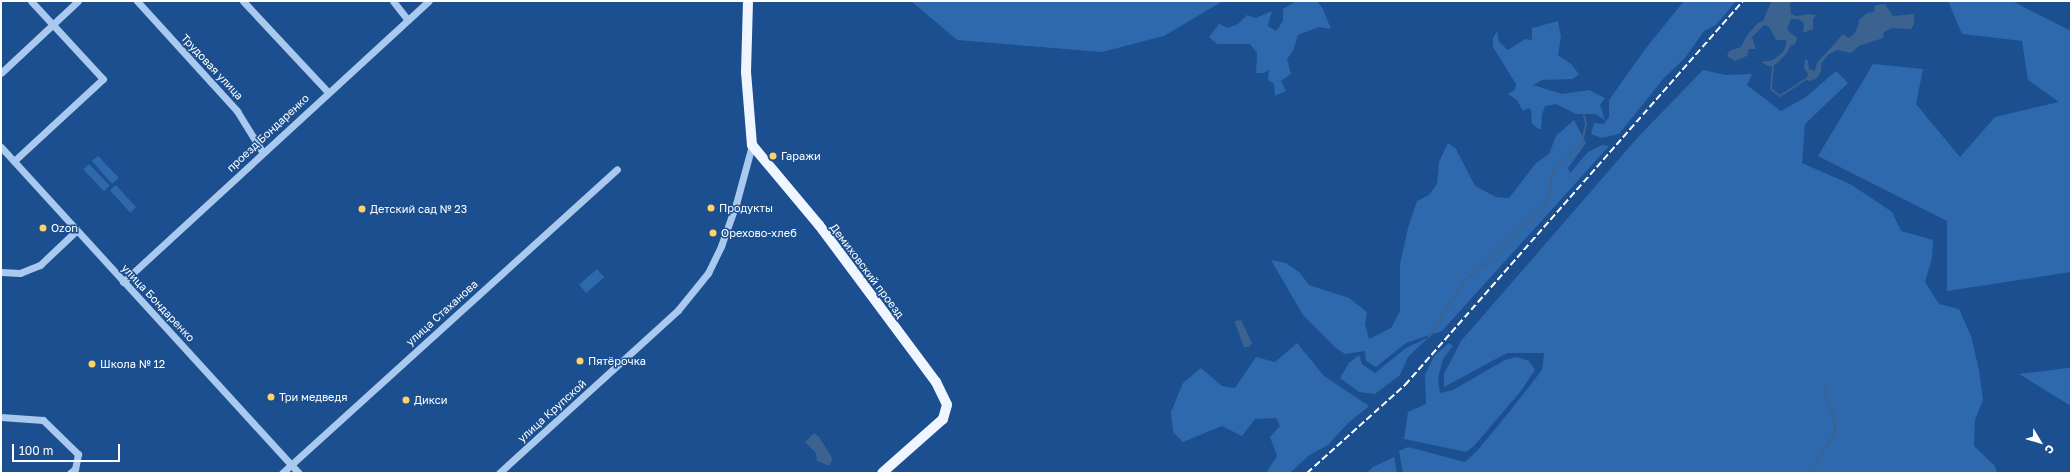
<!DOCTYPE html>
<meta charset="utf-8">
<style>
body{margin:0}
#map{position:relative;width:2072px;height:474px;overflow:hidden;background:#1b4f8f;font-family:"Golos Text",sans-serif}
div>[style]{position:absolute}
.green>*{inset:0;background:#2e69ad;transform-origin:0 0}
.water>*{inset:0;background:#3c6290}
.stream>*{height:2px;margin:-1px;padding:0 1px;transform-origin:1px;border-radius:1px;background:#3c6290}
.minor>*{height:7px;margin:-3.5px;padding:0 3.5px;transform-origin:3.5px;border-radius:3.5px;background:#a9c9ee}
.major>*{height:10px;margin:-5px;padding:0 5px;transform-origin:5px;border-radius:5px;background:#f0f6ff}
.rail>*{height:2px;margin-top:-1px;transform-origin:0;background:repeating-linear-gradient(90deg,#fff 0 7px,transparent 0 10px)}
.dots>*{width:11px;height:11px;translate:-50% -50%;box-sizing:border-box;border:2px solid #1b4f8f;border-radius:50%}
span{translate:-50% -50%;white-space:nowrap;text-align:center;line-height:1.15;-webkit-text-stroke:3px #1b4f8f;paint-order:stroke}
.street-label{font-size:11px;color:#fff}
.poi-label{font-size:11px;color:#fff}
.left{translate:0 -50%;text-align:left}
.frame{position:absolute;inset:0;border:2px solid #fff;pointer-events:none}
.north{position:absolute;left:2020px;top:422px;width:40px;height:40px;-webkit-text-stroke:3px #1b4f8f;paint-order:stroke;rotate:128deg;font-size:11px;font-weight:700;line-height:16px;text-align:center;color:#fff}
.north::after{content:'';display:block;margin:auto;width:14px;height:18px;background:#fff;clip-path:polygon(50% 0,100% 100%,50% 72%,0 100%)}
.scale{position:absolute;left:12px;top:444px;width:108px;height:18px;box-sizing:border-box;border:2px solid #fff;border-top:0;padding-left:5px;font-size:12px;line-height:14px;white-space:nowrap;color:#fff;-webkit-text-stroke:3px #1b4f8f;paint-order:stroke}
</style>
<div id="map">
<div class="green">
<i style="clip-path:polygon(911px 1px,1223px 1px,1164px 36px,1102px 52px,957px 40px)"></i>
<i style="clip-path:polygon(1296px 1px,1317px 1px,1323px 9px,1331px 29px,1319px 27px,1298px 35px,1293px 51px,1287px 59px,1291px 74px,1281px 81px,1286px 91px,1275px 96px,1274px 84px,1268px 80px,1269px 70px,1263px 73px,1256px 73px,1257px 53px,1250px 44px,1217px 44px,1209px 37px,1219px 24px,1228px 28px,1238px 24px,1247px 15px,1256px 18px,1272px 11px,1268px 26px,1276px 31px,1283px 21px,1283px 9px)"></i>
<i style="clip-path:polygon(1684px 1px,1736px 1px,1716px 25px,1704px 31px,1685px 58px,1664px 78px,1619px 134px,1602px 138px,1591px 134px,1594px 123px,1604px 124px,1609px 117px,1609px 100px,1646px 48px)"></i>
<i style="clip-path:polygon(1948px 1px,2012px 1px,2071px 31px,2071px 272px,1947px 291px,1947px 221px,1818px 156px,1873px 64px,1923px 69px,1916px 104px,1960px 157px,1995px 117px,2059px 102px,2028px 80px,2022px 41px,1962px 34px)"></i>
<i style="clip-path:polygon(1558px 21px,1561px 37px,1558px 55px,1571px 64px,1579px 74px,1573px 79px,1542px 80px,1533px 85px,1562px 94px,1589px 90px,1605px 98px,1600px 105px,1605px 120px,1595px 114px,1576px 114px,1556px 104px,1545px 106px,1542px 115px,1541px 129px,1539px 129px,1532px 124px,1531px 110px,1529px 108px,1523px 111px,1517px 100px,1508px 94px,1515px 90px,1516px 84px,1493px 47px,1493px 38px,1497px 31px,1499px 42px,1508px 50px,1525px 39px,1532px 40px,1532px 28px)"></i>
<i style="clip-path:polygon(1703px 70px,1726px 75px,1752px 74px,1747px 85px,1781px 111px,1806px 97px,1836px 71px,1848px 83px,1805px 124px,1802px 163px,1850px 184px,1879px 203px,1892px 212px,1901px 231px,1933px 240px,1932px 258px,1925px 282px,1939px 304px,1959px 309px,1971px 336px,1979px 370px,1983px 400px,1975px 420px,1974px 446px,1995px 466px,1997px 473px,1403px 473px,1399px 451px,1408px 447px,1465px 462px,1477px 451px,1509px 412px,1542px 370px,1544px 353px,1507px 353px,1444px 387px,1444px 374px,1461px 341px,1639px 136px)"></i>
<i style="clip-path:polygon(1574px 120px,1586px 143px,1568px 168px,1570px 173px,1588px 152px,1602px 145px,1609px 146px,1442px 331px,1406px 343px,1376px 367px,1366px 361px,1365px 351px,1345px 354px,1336px 348px,1303px 315px,1271px 260px,1286px 263px,1300px 273px,1309px 285px,1349px 298px,1362px 308px,1367px 313px,1365px 324px,1369px 339px,1391px 328px,1400px 311px,1400px 264px,1408px 228px,1417px 201px,1429px 195px,1437px 184px,1439px 162px,1448px 143px,1456px 149px,1475px 186px,1496px 197px,1509px 198px,1536px 163px,1549px 154px,1556px 136px)"></i>
<i style="clip-path:polygon(98px 156px,119px 178px,112px 184px,92px 161px)"></i>
<i style="left:89px;top:164px;width:30px;height:8px;rotate:46deg"></i>
<i style="left:116px;top:185px;width:30px;height:8px;rotate:48deg"></i>
<i style="left:597px;top:269px;width:11px;height:24px;rotate:49deg"></i>
<i style="clip-path:polygon(1429px 337px,1408px 357px,1400px 375px,1375px 394px,1359px 392px,1340px 378px,1349px 363px,1359px 355px,1362px 364px,1375px 373px,1406px 348px)"></i>
<i style="clip-path:polygon(1297px 343px,1324px 376px,1369px 406px,1347px 424px,1328px 445px,1308px 456px,1291px 472px,1266px 473px,1277px 456px,1270px 437px,1280px 426px,1276px 418px,1255px 419px,1242px 436px,1222px 426px,1183px 442px,1173px 432px,1171px 412px,1183px 383px,1201px 368px,1222px 386px,1235px 388px,1256px 357px,1275px 362px)"></i>
<i style="clip-path:polygon(1449px 343px,1453px 346px,1443px 359px,1438px 378px,1440px 393px,1453px 390px,1505px 360px,1517px 357px,1529px 361px,1535px 370px,1521px 391px,1473px 447px,1466px 452px,1404px 439px,1408px 412px,1426px 404px,1425px 375px,1434px 356px)"></i>
<i style="clip-path:polygon(2071px 368px,2071px 406px,2019px 374px,2068px 368px)"></i>
<i style="clip-path:polygon(1394px 457px,1397px 473px,1367px 473px,1373px 467px)"></i>
</div>
<div class="water">
<i style="clip-path:polygon(1793px 1px,1790px 3px,1791px 14px,1796px 16px,1810px 14px,1816px 15px,1813px 19px,1813px 29px,1803px 33px,1804px 23px,1798px 19px,1791px 19px,1787px 29px,1793px 35px,1797px 37px,1796px 42px,1794px 45px,1791px 45px,1787px 53px,1776px 64px,1773px 66px,1768px 66px,1761px 62px,1773px 60px,1782px 53px,1786px 46px,1786px 40px,1776px 40px,1769px 27px,1764px 25px,1752px 37px,1756px 49px,1749px 49px,1747px 56px,1735px 61px,1727px 56px,1729px 51px,1741px 47px,1747px 35px,1758px 23px,1763px 21px,1771px 2px)"></i>
<i style="clip-path:polygon(1885px 4px,1893px 16px,1914px 14px,1914px 24px,1911px 29px,1892px 28px,1884px 32px,1883px 38px,1859px 46px,1851px 53px,1837px 50px,1828px 55px,1821px 64px,1821px 72px,1816px 79px,1809px 81px,1806px 79px,1808px 74px,1804px 68px,1805px 59px,1808px 60px,1809px 69px,1815px 71px,1817px 63px,1843px 34px,1849px 38px,1854px 34px,1859px 24px,1858px 21px,1867px 13px,1874px 12px,1875px 5px)"></i>
<i style="clip-path:polygon(1241px 320px,1252px 343px,1249px 347px,1244px 347px,1235px 323px,1235px 321px)"></i>
<i style="clip-path:polygon(814px 433px,819px 437px,831px 456px,832px 459px,830px 466px,817px 461px,816px 453px,805px 442px)"></i>
</div>
<div class="stream">
<i style="left:1773px;top:66px;width:23px;rotate:95deg"></i>
<i style="left:1771px;top:89px;width:11px;rotate:38deg"></i>
<i style="left:1780px;top:96px;width:31px;rotate:-33deg"></i>
<i style="left:1429px;top:337px;width:69px;rotate:-57.5deg"></i>
<i style="left:1466px;top:279px;width:24px;rotate:-38deg"></i>
<i style="left:1485px;top:264px;width:83px;rotate:-44.5deg"></i>
<i style="left:1544px;top:206px;width:18px;rotate:-71deg"></i>
<i style="left:1550px;top:189px;width:19px;rotate:-81deg"></i>
<i style="left:1553px;top:170px;width:39px;rotate:-42deg"></i>
<i style="left:1582px;top:144px;width:21px;rotate:-79deg"></i>
<i style="left:1586px;top:123px;width:8px;rotate:-104deg"></i>
<i style="left:1810px;top:473px;width:48px;rotate:-58.6deg"></i>
<i style="left:1835px;top:432px;width:17px;rotate:-93deg"></i>
<i style="left:1834px;top:415px;width:8px;rotate:-130deg"></i>
<i style="left:1829px;top:409px;width:17px;rotate:-103deg"></i>
<i style="left:1825px;top:392px;width:6px;rotate:-72deg"></i>
</div>
<div class="minor">
<i style="left:137px;top:1px;width:149px;rotate:47.7deg"></i>
<i style="left:237px;top:111px;width:49px;rotate:58.2deg"></i>
<i style="left:243px;top:1px;width:125px;rotate:47deg"></i>
<i style="left:393px;top:1px;width:24px;rotate:52deg"></i>
<i style="left:1px;top:73px;width:105px;rotate:-43.1deg"></i>
<i style="left:1px;top:147px;width:442px;rotate:47.6deg"></i>
<i style="left:14px;top:161px;width:121px;rotate:-42.7deg"></i>
<i style="left:103px;top:79px;width:106px;rotate:-132.7deg"></i>
<i style="left:1px;top:272px;width:19px;rotate:3deg"></i>
<i style="left:20px;top:273px;width:22px;rotate:-22deg"></i>
<i style="left:40px;top:265px;width:50px;rotate:-43.4deg"></i>
<i style="left:123px;top:282px;width:415px;rotate:-42.6deg"></i>
<i style="left:1px;top:417px;width:42px;rotate:4.1deg"></i>
<i style="left:43px;top:420px;width:49px;rotate:44.2deg"></i>
<i style="left:78px;top:454px;width:15px;rotate:101deg"></i>
<i style="left:75px;top:469px;width:6px;rotate:141deg"></i>
<i style="left:282px;top:473px;width:452px;rotate:-42.2deg"></i>
<i style="left:499px;top:473px;width:242px;rotate:-42.3deg"></i>
<i style="left:678px;top:310px;width:48px;rotate:-51deg"></i>
<i style="left:708px;top:273px;width:30px;rotate:-64deg"></i>
<i style="left:721px;top:246px;width:45px;rotate:-70.3deg"></i>
<i style="left:736px;top:204px;width:61px;rotate:-74.8deg"></i>
</div>
<div class="major">
<i style="left:748px;top:1px;width:71px;rotate:91.6deg"></i>
<i style="left:746px;top:72px;width:73px;rotate:85.3deg"></i>
<i style="left:752px;top:145px;width:104px;rotate:50.1deg"></i>
<i style="left:819px;top:225px;width:196px;rotate:53.3deg"></i>
<i style="left:936px;top:382px;width:25px;rotate:64deg"></i>
<i style="left:947px;top:405px;width:15px;rotate:106deg"></i>
<i style="left:943px;top:419px;width:81px;rotate:138.5deg"></i>
</div>
<div class="rail">
<i style="left:1307px;top:473px;width:132px;rotate:-41.9deg"></i>
<i style="left:1405px;top:385px;width:512px;rotate:-48.65deg"></i>
</div>
<div class="dots">
<i style="left:773px;top:156px;background:#ffd166"></i>
<i style="left:711px;top:208px;background:#ffd166"></i>
<i style="left:362px;top:209px;background:#ffd166"></i>
<i style="left:43px;top:228px;background:#ffd166"></i>
<i style="left:713px;top:233px;background:#ffd166"></i>
<i style="left:580px;top:361px;background:#ffd166"></i>
<i style="left:92px;top:364px;background:#ffd166"></i>
<i style="left:271px;top:397px;background:#ffd166"></i>
<i style="left:406px;top:400px;background:#ffd166"></i>
</div>
<div class="street-label">
<span style="left:212px;top:67px;rotate:47deg">Трудовая улица</span>
<span style="left:268px;top:133px;rotate:-43deg">проезд Бондаренко</span>
<span style="left:867px;top:271px;rotate:53deg">Демиховский проезд</span>
<span style="left:158px;top:303px;rotate:47deg">улица Бондаренко</span>
<span style="left:442px;top:313px;rotate:-42deg">улица Стаханова</span>
<span style="left:552px;top:411px;rotate:-42deg">улица Крупской</span>
</div>
<div class="poi-label">
<span class="left" style="left:781px;top:156px">Гаражи</span>
<span class="left" style="left:719px;top:208px">Продукты</span>
<span class="left" style="left:370px;top:209px">Детский сад № 23</span>
<span class="left" style="left:51px;top:228px">Ozon</span>
<span class="left" style="left:721px;top:233px">Орехово-хлеб</span>
<span class="left" style="left:588px;top:361px">Пятёрочка</span>
<span class="left" style="left:100px;top:364px">Школа № 12</span>
<span class="left" style="left:279px;top:397px">Три медведя</span>
<span class="left" style="left:414px;top:400px">Дикси</span>
</div>
<div class="frame"></div>
<div class="north">С</div>
<div class="scale">100 m</div>
</div>
